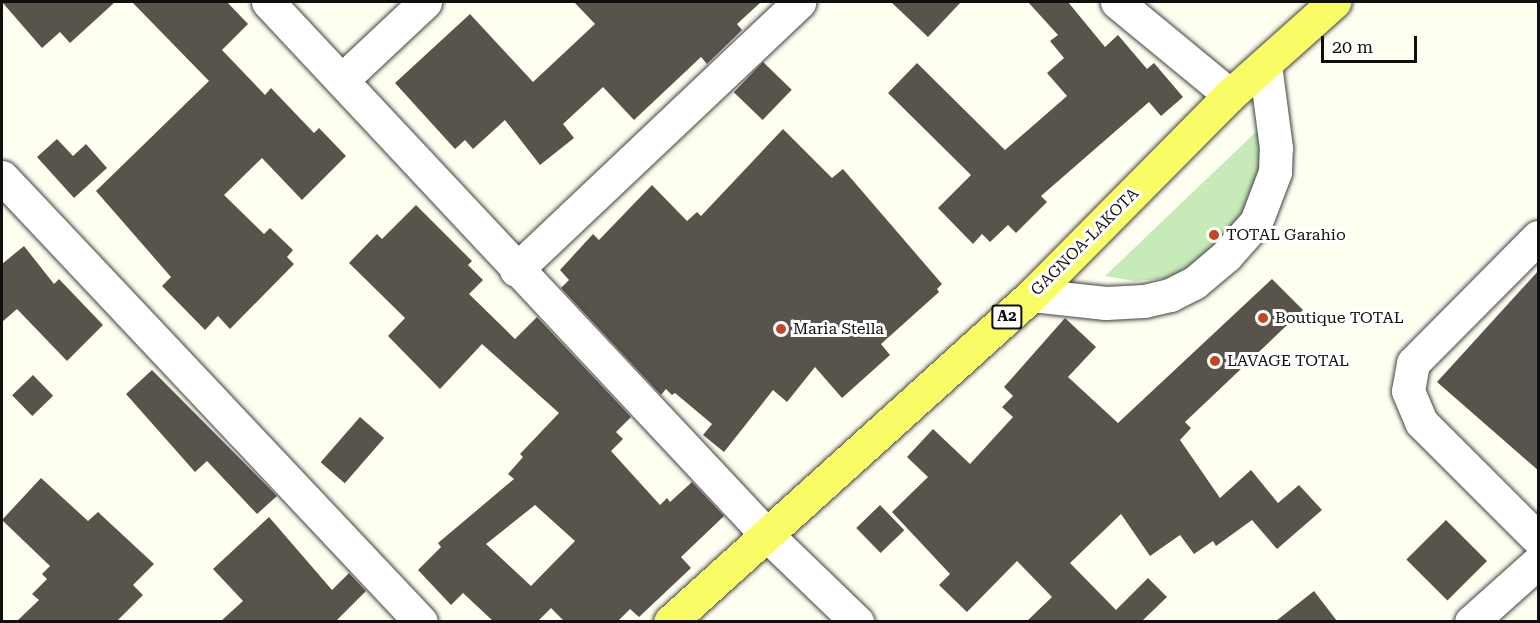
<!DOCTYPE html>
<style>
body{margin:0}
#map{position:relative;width:1540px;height:623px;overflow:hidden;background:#fefff1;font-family:"Roboto Serif",serif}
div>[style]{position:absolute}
.green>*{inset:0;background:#c6ebb9}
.building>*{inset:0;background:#58544b;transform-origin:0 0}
.roads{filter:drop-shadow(0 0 2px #424242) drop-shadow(0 0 2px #424242)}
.minor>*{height:33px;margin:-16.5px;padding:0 16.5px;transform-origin:16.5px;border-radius:16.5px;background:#fff}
.major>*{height:33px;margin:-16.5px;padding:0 16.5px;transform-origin:16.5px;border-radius:16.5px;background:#f9fc64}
.dots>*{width:16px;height:16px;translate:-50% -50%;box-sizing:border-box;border:3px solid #fff;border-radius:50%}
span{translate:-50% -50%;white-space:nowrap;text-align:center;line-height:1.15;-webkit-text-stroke:6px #fff;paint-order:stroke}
.shield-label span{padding:2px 4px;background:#fff;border:2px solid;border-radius:4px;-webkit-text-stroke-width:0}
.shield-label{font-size:15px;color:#0f0f0f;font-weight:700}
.poi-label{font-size:16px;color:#0f0f0f}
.left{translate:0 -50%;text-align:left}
.street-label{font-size:16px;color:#0f0f0f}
.frame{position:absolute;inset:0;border:3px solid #0f0f0f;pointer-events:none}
.scale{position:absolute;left:1321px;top:36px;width:96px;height:27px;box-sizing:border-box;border:3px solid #0f0f0f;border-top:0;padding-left:8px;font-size:18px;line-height:21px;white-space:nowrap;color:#0f0f0f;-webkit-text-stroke:4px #fff;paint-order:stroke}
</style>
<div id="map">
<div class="green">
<i style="clip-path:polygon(1259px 129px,1264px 175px,1255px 208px,1182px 277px,1135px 281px,1105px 276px)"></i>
</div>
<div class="building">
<i style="clip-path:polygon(2px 2px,115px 2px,70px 43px,60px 32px,42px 48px)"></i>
<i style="clip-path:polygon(132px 2px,227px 2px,248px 24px,222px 50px,265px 95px,271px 88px,314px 133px,319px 128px,346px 156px,302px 200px,262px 158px,224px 195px,264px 234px,270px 228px,293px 250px,287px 257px,294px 264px,230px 329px,218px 316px,205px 330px,162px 286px,171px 277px,96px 191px,209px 81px)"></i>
<i style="clip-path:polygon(574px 2px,761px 2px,737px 24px,742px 30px,707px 64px,701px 57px,634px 120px,603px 87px,563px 124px,574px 138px,540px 165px,505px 120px,473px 149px,465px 140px,455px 149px,395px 83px,470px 14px,533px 82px,595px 24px)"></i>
<i style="clip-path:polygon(891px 2px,961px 2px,928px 37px)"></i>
<i style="clip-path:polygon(1028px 2px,1068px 2px,1105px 47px,1118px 35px,1147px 69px,1154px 63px,1183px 97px,1161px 116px,1149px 102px,1041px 196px,1047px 202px,1016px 233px,1008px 225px,990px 242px,982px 234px,973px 244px,938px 208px,971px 175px,888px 93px,917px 63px,1005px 150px,1067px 96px,1047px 73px,1064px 58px,1050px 41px,1058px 35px)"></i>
<i style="left:763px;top:62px;width:40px;height:42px;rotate:44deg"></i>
<i style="clip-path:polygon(783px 129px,832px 178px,843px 169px,942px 284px,937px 289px,939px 292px,881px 344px,890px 355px,842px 398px,815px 367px,787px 402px,773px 390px,724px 452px,703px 435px,712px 424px,675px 393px,672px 395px,666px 389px,661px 395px,561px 288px,569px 280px,560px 270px,593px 234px,599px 240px,652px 185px,687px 221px,697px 212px,701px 216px)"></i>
<i style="clip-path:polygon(57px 139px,73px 156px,86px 144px,107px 168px,74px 198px,37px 157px)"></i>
<i style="clip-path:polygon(evenodd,416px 205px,472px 261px,468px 265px,483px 280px,469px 294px,515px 339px,537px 317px,631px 417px,616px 432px,623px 439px,611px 451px,660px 505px,667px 498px,670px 502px,692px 482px,724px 516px,681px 557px,691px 568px,639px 617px,630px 609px,618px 621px,564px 621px,551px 608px,538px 621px,493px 621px,463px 593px,451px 605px,418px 570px,441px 547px,438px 543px,514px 479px,508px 474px,523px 457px,520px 454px,559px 413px,482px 344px,440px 389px,388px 336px,405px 318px,349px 263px,377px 234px,382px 239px,416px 205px,535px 505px,575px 541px,531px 586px,486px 544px,535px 505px)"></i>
<i style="clip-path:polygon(24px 246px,54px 284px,59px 279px,103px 325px,67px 361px,17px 309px,2px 322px,2px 264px)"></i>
<i style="clip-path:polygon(1539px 270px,1539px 471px,1437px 382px)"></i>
<i style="clip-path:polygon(1272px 279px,1303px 310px,1185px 422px,1191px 428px,1180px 440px,1220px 498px,1251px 470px,1278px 503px,1299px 485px,1322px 510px,1277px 549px,1252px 520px,1216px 546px,1213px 541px,1194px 554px,1180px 535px,1150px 556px,1121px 514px,1070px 563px,1116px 610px,1148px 578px,1167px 597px,1142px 621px,1027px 621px,1052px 597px,1017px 561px,967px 612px,939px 585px,950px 574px,892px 512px,928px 477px,907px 457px,933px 429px,970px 464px,1013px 417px,1002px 407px,1013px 396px,1004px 387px,1065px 318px,1096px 347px,1068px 377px,1118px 423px)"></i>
<i style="clip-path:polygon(152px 370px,277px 496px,257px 514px,207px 461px,195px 472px,126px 394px)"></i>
<i style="left:33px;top:375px;width:29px;height:29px;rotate:46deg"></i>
<i style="left:360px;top:417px;width:32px;height:60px;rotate:41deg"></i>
<i style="clip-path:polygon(41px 478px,88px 521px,98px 512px,154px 564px,133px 585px,143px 595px,117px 621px,17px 621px,39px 600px,32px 594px,47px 579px,42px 574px,50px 566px,2px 520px)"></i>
<i style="left:880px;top:505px;width:35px;height:33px;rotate:46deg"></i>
<i style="clip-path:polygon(269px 517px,332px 590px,349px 573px,366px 591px,336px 621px,221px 621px,243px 601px,213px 569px)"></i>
<i style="left:1446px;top:520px;width:58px;height:56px;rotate:45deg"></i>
<i style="clip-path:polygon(1314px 591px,1337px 621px,1276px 621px)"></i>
</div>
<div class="roads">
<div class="minor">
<i style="left:268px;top:2px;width:729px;rotate:46.89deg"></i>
<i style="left:766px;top:534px;width:127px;rotate:44deg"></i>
<i style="left:1117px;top:2px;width:146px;rotate:39.5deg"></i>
<i style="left:342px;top:80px;width:114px;rotate:-43.2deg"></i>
<i style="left:2px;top:177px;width:611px;rotate:46.72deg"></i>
<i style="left:1538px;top:237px;width:177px;rotate:134.8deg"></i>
<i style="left:1413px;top:363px;width:28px;rotate:100deg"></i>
<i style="left:1408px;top:391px;width:34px;rotate:67deg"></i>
<i style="left:1421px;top:422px;width:165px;rotate:45deg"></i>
<i style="left:516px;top:270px;width:390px;rotate:-43.4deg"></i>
<i style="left:1032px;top:295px;width:74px;rotate:6.2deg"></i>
<i style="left:1106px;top:303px;width:38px;rotate:-3deg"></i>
<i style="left:1144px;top:301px;width:27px;rotate:-13deg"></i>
<i style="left:1170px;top:295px;width:27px;rotate:-27deg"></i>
<i style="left:1194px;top:283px;width:42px;rotate:-40.2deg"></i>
<i style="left:1226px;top:256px;width:45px;rotate:-48.6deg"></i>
<i style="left:1256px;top:222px;width:53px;rotate:-69.2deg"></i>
<i style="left:1275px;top:172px;width:24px;rotate:-88deg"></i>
<i style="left:1276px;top:148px;width:84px;rotate:-97.5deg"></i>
<i style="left:1471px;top:622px;width:90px;rotate:-41.8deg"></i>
</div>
<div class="major">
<i style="left:670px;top:622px;width:488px;rotate:-42.1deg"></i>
<i style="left:1032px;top:295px;width:281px;rotate:-45.3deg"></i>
<i style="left:1230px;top:95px;width:140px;rotate:-41.8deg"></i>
</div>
</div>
<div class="dots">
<i style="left:1214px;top:235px;background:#c44522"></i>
<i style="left:1263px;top:318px;background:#c44522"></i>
<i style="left:781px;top:329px;background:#c44522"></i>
<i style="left:1215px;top:361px;background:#c44522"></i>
</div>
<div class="shield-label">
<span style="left:1007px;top:317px">A2</span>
</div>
<div class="poi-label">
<span class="left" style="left:1226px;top:235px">TOTAL Garahio</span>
<span class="left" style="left:1275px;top:318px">Boutique TOTAL</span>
<span class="left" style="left:793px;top:329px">Maria Stella</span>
<span class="left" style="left:1227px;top:361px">LAVAGE TOTAL</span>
</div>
<div class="street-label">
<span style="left:1085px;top:242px;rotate:-45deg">GAGNOA-LAKOTA</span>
</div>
<div class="frame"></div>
<div class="scale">20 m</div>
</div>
